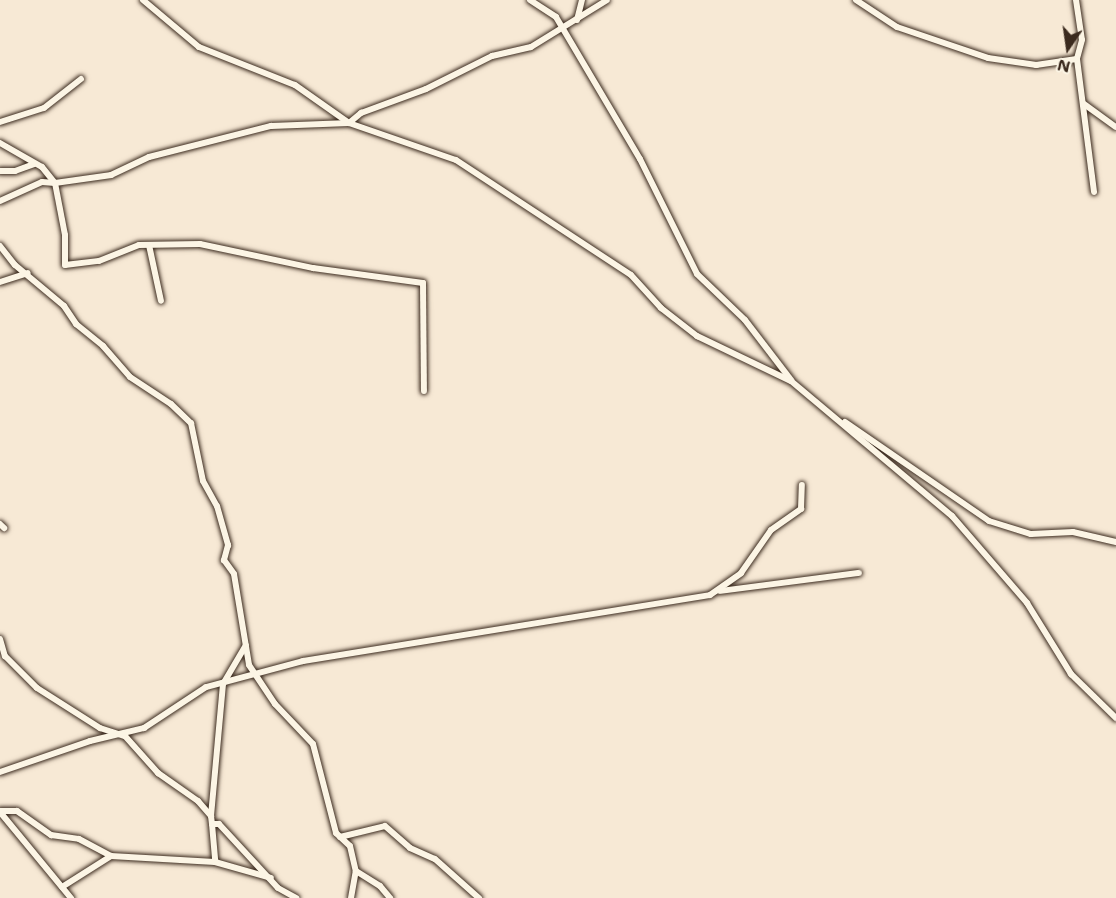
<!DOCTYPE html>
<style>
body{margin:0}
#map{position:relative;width:1116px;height:898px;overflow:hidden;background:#f7e9d5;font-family:"Shantell Sans",sans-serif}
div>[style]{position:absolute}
.roads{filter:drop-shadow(0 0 2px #3b2a1e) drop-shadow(0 0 2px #3b2a1e)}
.minor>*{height:6px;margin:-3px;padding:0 3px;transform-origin:3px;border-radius:3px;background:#fcf5e5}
span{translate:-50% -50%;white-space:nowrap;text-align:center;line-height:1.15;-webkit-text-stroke:4.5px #fcf5e5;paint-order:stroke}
.north{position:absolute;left:1038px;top:18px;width:60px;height:60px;-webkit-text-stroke:4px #fcf5e5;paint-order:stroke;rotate:193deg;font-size:16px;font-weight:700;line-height:24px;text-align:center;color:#3b2a1e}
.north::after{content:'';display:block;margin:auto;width:21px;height:27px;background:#3b2a1e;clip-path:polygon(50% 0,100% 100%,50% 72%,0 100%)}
</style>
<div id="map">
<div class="roads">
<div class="minor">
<i style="left:143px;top:0;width:73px;rotate:40deg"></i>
<i style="left:199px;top:47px;width:103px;rotate:21.6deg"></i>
<i style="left:295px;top:85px;width:66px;rotate:35.1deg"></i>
<i style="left:349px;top:123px;width:113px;rotate:19.1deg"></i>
<i style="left:456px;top:160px;width:209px;rotate:33.3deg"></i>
<i style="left:631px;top:275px;width:45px;rotate:47.7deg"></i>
<i style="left:661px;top:308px;width:46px;rotate:37.9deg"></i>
<i style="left:697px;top:336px;width:104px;rotate:25.6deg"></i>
<i style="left:791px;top:381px;width:210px;rotate:40deg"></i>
<i style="left:952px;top:516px;width:115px;rotate:49.2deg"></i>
<i style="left:1027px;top:603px;width:84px;rotate:58.2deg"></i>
<i style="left:1071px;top:674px;width:63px;rotate:44.4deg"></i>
<i style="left:530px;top:0;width:31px;rotate:33deg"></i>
<i style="left:556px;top:17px;width:165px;rotate:59.4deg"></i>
<i style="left:640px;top:159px;width:128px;rotate:63.6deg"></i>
<i style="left:697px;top:274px;width:66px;rotate:43.8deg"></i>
<i style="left:745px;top:320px;width:76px;rotate:52.5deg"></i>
<i style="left:856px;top:0;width:49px;rotate:33.4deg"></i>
<i style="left:897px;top:27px;width:96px;rotate:18.8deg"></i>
<i style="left:988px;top:58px;width:49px;rotate:8.3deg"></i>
<i style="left:1036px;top:65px;width:41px;rotate:-8.3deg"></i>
<i style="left:1076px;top:0;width:40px;rotate:81.5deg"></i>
<i style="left:1082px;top:40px;width:20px;rotate:105deg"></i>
<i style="left:1077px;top:59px;width:134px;rotate:82.7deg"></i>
<i style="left:577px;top:20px;width:21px;rotate:-76deg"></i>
<i style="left:1084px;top:104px;width:39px;rotate:36deg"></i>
<i style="left:0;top:122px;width:46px;rotate:-17.7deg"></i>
<i style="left:44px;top:108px;width:47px;rotate:-38.1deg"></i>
<i style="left:0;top:143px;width:48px;rotate:29.7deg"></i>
<i style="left:42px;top:167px;width:21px;rotate:51deg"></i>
<i style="left:55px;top:183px;width:57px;rotate:-8.1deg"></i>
<i style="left:111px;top:175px;width:42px;rotate:-25.3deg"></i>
<i style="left:149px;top:157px;width:126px;rotate:-14.3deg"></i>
<i style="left:271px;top:126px;width:78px;rotate:-2.2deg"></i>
<i style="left:349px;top:123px;width:16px;rotate:-40deg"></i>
<i style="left:361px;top:113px;width:69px;rotate:-20.3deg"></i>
<i style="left:426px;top:89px;width:74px;rotate:-26.6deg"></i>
<i style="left:492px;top:56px;width:40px;rotate:-13deg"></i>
<i style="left:531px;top:47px;width:89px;rotate:-31.7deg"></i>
<i style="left:0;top:171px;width:15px"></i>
<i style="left:15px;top:171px;width:20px;rotate:-20deg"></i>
<i style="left:0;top:201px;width:46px;rotate:-24.3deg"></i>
<i style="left:42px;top:182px;width:13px;rotate:4deg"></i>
<i style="left:55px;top:183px;width:53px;rotate:79.1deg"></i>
<i style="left:65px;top:235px;width:30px;rotate:90deg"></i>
<i style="left:65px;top:265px;width:34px;rotate:-7deg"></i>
<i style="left:99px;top:261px;width:43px;rotate:-21.8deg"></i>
<i style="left:139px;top:245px;width:61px;rotate:-0.9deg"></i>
<i style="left:200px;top:244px;width:116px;rotate:12deg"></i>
<i style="left:313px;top:268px;width:111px;rotate:7.8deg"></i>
<i style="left:423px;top:283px;width:108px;rotate:89.5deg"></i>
<i style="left:149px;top:245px;width:57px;rotate:77.9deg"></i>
<i style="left:0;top:246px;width:24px;rotate:52deg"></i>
<i style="left:15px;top:265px;width:64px;rotate:39.9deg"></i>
<i style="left:64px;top:306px;width:22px;rotate:56deg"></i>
<i style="left:76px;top:324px;width:35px;rotate:39deg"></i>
<i style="left:103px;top:346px;width:41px;rotate:48.9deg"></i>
<i style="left:130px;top:377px;width:49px;rotate:33.4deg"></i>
<i style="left:171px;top:404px;width:28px;rotate:44deg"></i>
<i style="left:191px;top:423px;width:59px;rotate:78.3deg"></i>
<i style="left:203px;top:481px;width:29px;rotate:61deg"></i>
<i style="left:217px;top:506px;width:41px;rotate:74.2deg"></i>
<i style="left:228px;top:545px;width:16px;rotate:105deg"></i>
<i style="left:224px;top:560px;width:17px;rotate:54deg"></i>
<i style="left:234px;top:574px;width:92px;rotate:80.6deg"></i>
<i style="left:249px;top:665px;width:47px;rotate:56.3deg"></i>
<i style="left:275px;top:704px;width:55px;rotate:46.5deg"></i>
<i style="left:313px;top:744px;width:92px;rotate:75.5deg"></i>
<i style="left:336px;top:833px;width:19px;rotate:43deg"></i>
<i style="left:350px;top:846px;width:26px;rotate:77deg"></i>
<i style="left:356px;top:871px;width:28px;rotate:32deg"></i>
<i style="left:380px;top:886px;width:16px;rotate:50deg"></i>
<i style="left:0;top:282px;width:29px;rotate:-18deg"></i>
<i style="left:845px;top:422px;width:175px;rotate:34.5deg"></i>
<i style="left:989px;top:521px;width:44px;rotate:17.2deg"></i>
<i style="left:1031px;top:534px;width:42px;rotate:-2.7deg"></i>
<i style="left:1073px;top:532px;width:44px;rotate:13.1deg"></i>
<i style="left:0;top:524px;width:6px;rotate:45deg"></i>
<i style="left:720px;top:591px;width:140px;rotate:-7.4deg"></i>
<i style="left:0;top:639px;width:18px;rotate:74deg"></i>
<i style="left:5px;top:656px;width:45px;rotate:45deg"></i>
<i style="left:37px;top:688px;width:75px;rotate:32.4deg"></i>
<i style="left:100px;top:728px;width:26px;rotate:18deg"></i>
<i style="left:125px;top:736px;width:50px;rotate:48.3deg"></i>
<i style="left:158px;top:773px;width:49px;rotate:35deg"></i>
<i style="left:198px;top:801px;width:20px;rotate:49deg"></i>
<i style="left:211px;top:816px;width:8px;rotate:83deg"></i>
<i style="left:212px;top:824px;width:7px"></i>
<i style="left:219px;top:824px;width:87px;rotate:47.3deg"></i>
<i style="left:278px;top:888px;width:21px;rotate:29deg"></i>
<i style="left:0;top:772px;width:95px;rotate:-19deg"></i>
<i style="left:90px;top:741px;width:56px;rotate:-13.5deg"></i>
<i style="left:144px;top:728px;width:74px;rotate:-33.5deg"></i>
<i style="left:206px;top:687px;width:100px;rotate:-15deg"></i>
<i style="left:303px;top:661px;width:412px;rotate:-9.2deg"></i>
<i style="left:710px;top:595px;width:38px;rotate:-35deg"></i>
<i style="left:741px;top:573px;width:52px;rotate:-55.1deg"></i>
<i style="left:771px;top:530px;width:37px;rotate:-35deg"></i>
<i style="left:801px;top:509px;width:24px;rotate:-88deg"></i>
<i style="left:0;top:811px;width:17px"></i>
<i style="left:17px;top:811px;width:42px;rotate:35.2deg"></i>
<i style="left:51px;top:835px;width:28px;rotate:8deg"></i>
<i style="left:79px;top:839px;width:36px;rotate:28deg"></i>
<i style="left:0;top:812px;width:112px;rotate:50.5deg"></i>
<i style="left:211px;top:816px;width:133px;rotate:-84.8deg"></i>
<i style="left:223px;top:684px;width:45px;rotate:-59.5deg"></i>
<i style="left:212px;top:824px;width:38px;rotate:85deg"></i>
<i style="left:340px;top:837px;width:46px;rotate:-13.7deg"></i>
<i style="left:385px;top:826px;width:33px;rotate:41deg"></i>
<i style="left:410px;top:848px;width:27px;rotate:24deg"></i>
<i style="left:435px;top:859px;width:59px;rotate:41.6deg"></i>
<i style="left:62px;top:887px;width:58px;rotate:-32.3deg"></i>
<i style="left:111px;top:856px;width:104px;rotate:3.3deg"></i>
<i style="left:215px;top:862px;width:58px;rotate:15.9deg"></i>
<i style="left:351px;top:898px;width:27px;rotate:-80deg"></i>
</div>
</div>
<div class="north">N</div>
</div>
